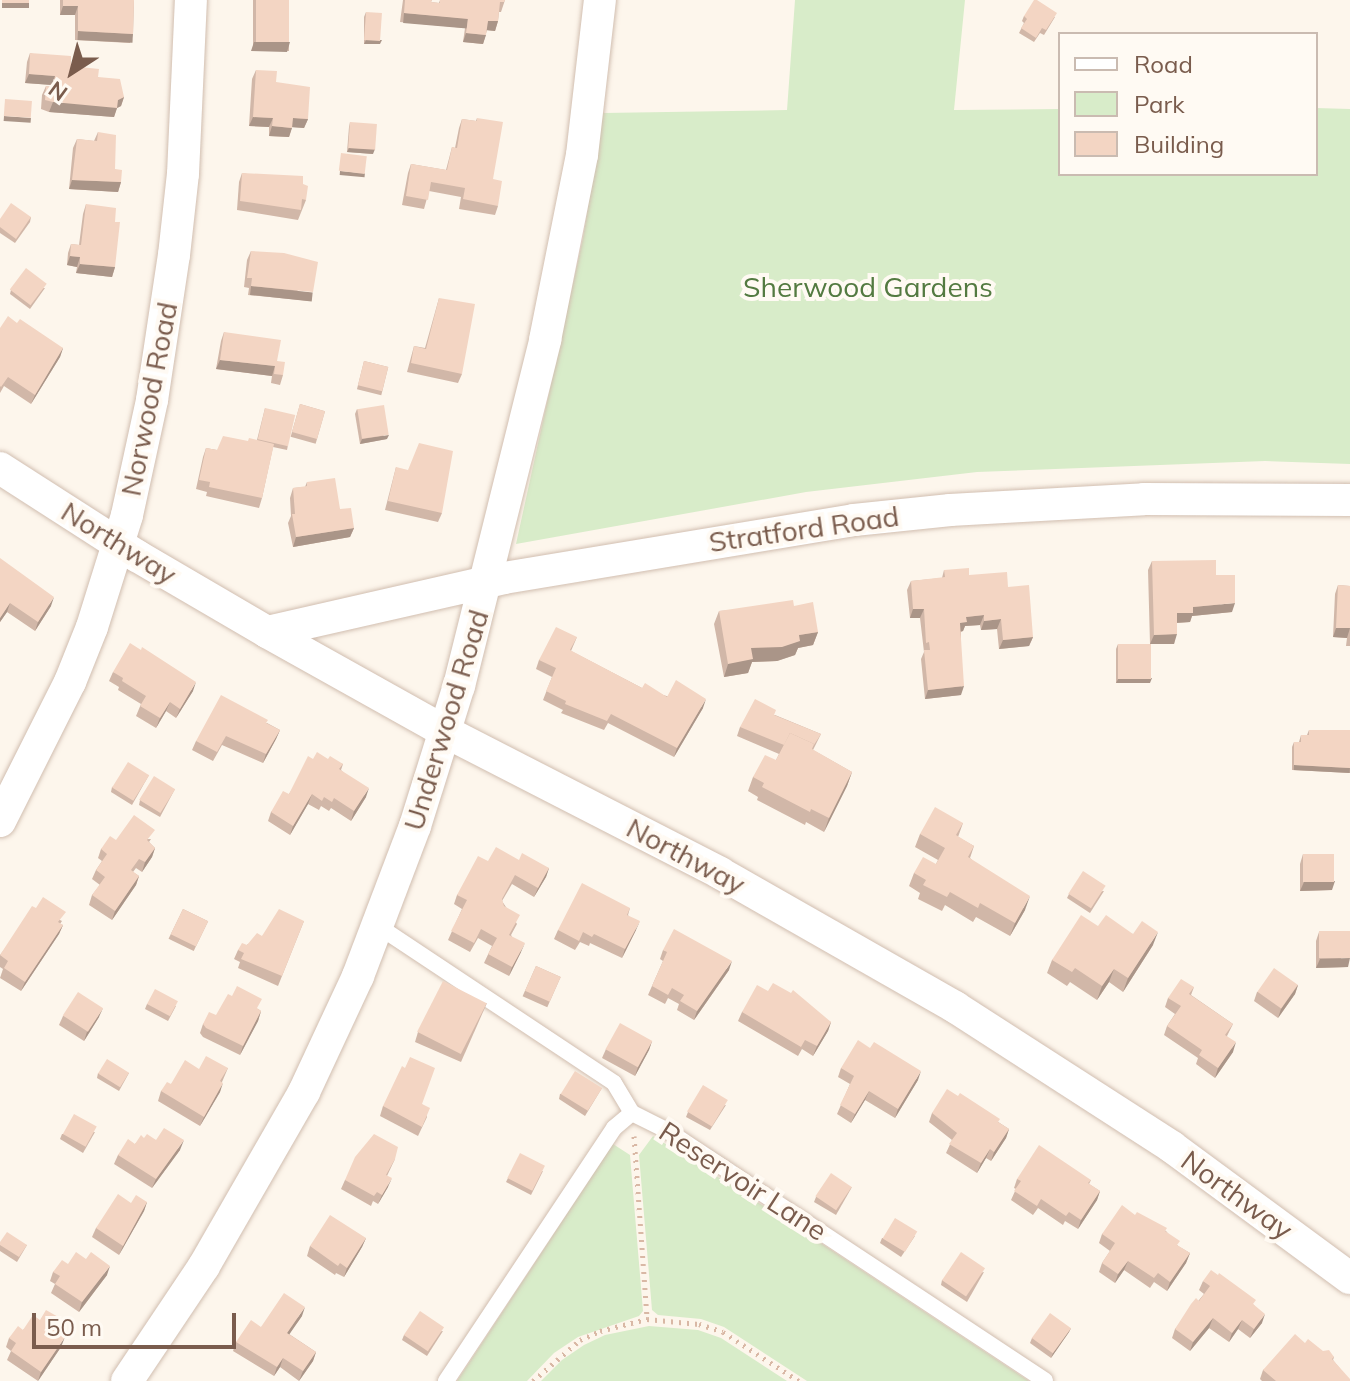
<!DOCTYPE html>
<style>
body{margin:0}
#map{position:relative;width:1350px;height:1381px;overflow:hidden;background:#fdf6ec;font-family:Mulish,sans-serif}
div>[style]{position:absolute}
.green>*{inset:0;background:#d8ecc9}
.path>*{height:5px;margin-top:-2.5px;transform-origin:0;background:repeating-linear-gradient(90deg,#d9b8a5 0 2px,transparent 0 8px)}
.roads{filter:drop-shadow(0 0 2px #d1beb0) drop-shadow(0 0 2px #d1beb0)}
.lane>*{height:16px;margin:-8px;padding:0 8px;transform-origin:8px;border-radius:8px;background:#fff}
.street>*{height:32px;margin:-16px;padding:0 16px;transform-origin:16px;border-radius:16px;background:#fff}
.wall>*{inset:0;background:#d1b7a8;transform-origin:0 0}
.shaded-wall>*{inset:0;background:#aa9588;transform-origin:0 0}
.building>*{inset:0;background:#f3d5c3;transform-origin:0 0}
span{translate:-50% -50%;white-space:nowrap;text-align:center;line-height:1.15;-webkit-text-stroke:8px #fffaf3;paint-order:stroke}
.park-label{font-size:28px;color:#537a41}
.street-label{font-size:28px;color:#7a5c4d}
.legend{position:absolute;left:1058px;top:32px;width:260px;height:144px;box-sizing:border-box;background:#fffaf3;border:2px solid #cabbb1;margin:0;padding:10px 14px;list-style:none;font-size:24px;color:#7a5c4d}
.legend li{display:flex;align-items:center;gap:16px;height:40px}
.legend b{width:40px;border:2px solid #cabbb1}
.north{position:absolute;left:32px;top:32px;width:80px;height:80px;-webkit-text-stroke:6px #fffaf3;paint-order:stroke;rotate:216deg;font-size:22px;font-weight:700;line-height:32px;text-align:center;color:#7a5c4d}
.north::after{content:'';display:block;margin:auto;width:28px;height:36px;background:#7a5c4d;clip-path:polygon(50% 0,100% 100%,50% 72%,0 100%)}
.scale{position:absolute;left:32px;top:1313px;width:204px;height:36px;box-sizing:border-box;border:4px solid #7a5c4d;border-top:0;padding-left:10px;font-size:24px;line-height:28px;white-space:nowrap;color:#7a5c4d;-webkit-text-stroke:6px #fffaf3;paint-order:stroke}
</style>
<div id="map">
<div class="green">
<i style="clip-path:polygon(795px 0,965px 0,954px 110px,1060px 109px,1060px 174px,1316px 174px,1316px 108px,1350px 109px,1350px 464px,1265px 461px,977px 472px,806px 492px,516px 544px,583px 238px,603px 113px,787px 110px)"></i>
<i style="clip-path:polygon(653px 1136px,789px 1222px,1029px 1381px,807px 1381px,724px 1327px,701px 1319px,658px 1315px,652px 1310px,639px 1155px)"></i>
<i style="clip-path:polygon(613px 1144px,630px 1155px,643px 1311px,639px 1316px,578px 1337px,554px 1353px,527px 1381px,457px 1381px)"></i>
<i style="clip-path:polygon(649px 1326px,698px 1330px,721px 1338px,787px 1381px,541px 1381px,562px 1360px,584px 1345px,605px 1335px)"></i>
</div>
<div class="path">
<i style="left:634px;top:1136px;width:183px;rotate:85.9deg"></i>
<i style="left:533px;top:1381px;width:62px;rotate:-41.1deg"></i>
<i style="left:580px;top:1340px;width:22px;rotate:-24deg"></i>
<i style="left:600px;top:1331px;width:49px;rotate:-14.3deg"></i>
<i style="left:647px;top:1319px;width:52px;rotate:5.5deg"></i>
<i style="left:699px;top:1324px;width:25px;rotate:18deg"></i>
<i style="left:723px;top:1332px;width:90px;rotate:32.8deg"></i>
</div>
<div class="roads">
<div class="lane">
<i style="left:378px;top:926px;width:283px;rotate:33.6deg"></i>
<i style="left:614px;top:1083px;width:35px;rotate:59deg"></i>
<i style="left:446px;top:1381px;width:304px;rotate:-56.4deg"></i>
<i style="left:614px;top:1128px;width:23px;rotate:-40deg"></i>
<i style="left:632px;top:1113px;width:40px;rotate:26.6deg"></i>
<i style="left:668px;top:1131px;width:452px;rotate:33.5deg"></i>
</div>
<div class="street">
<i style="left:0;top:468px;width:163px;rotate:32.7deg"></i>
<i style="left:137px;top:556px;width:151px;rotate:30.3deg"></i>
<i style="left:267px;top:632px;width:205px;rotate:29.2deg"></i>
<i style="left:446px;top:732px;width:308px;rotate:27.2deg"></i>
<i style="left:720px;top:873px;width:271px;rotate:29.7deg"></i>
<i style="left:955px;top:1007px;width:258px;rotate:32.8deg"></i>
<i style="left:1172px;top:1147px;width:221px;rotate:36.4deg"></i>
<i style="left:267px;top:632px;width:243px;rotate:-12.8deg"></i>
<i style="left:504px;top:578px;width:355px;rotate:-9.4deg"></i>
<i style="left:854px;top:520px;width:97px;rotate:-5.9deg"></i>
<i style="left:950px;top:510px;width:194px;rotate:-3.2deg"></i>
<i style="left:1144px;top:499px;width:206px;rotate:0.3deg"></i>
<i style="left:0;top:821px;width:156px;rotate:-63.3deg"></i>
<i style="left:70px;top:682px;width:59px;rotate:-68.2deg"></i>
<i style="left:92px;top:627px;width:117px;rotate:-72.6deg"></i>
<i style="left:127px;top:515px;width:118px;rotate:-77.7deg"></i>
<i style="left:152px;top:400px;width:147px;rotate:-81.4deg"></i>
<i style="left:174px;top:255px;width:81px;rotate:-83.7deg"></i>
<i style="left:183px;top:174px;width:174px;rotate:-87.4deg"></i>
<i style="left:127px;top:1381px;width:138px;rotate:-56.2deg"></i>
<i style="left:204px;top:1266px;width:201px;rotate:-60.1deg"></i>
<i style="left:304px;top:1092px;width:128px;rotate:-65deg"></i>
<i style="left:358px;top:976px;width:160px;rotate:-69.2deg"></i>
<i style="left:415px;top:826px;width:147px;rotate:-72.6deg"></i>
<i style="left:459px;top:686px;width:357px;rotate:-76deg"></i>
<i style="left:545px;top:340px;width:189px;rotate:-78.7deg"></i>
<i style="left:582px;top:155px;width:156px;rotate:-83.4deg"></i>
</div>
</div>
<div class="wall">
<i style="clip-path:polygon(60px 0,134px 0,133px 34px,130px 43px,75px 40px,75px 15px,60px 15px)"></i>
<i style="left:253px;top:0;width:36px;height:51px"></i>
<i style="clip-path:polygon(403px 0,432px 0,431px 2px,439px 3px,440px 0,505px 0,501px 12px,499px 12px,498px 21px,495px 31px,487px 30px,483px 44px,463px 42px,465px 28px,400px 22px)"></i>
<i style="clip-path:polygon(366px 12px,380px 44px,364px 44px,364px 17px)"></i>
<i style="clip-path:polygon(1024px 16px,1055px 17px,1044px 35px,1040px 33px,1034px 42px,1019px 33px,1024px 23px,1022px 21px)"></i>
<i style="clip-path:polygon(30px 53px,98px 77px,124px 97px,121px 106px,117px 108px,114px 117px,49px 112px,41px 109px,42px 95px,46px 86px,51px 87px,52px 85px,25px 83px,27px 62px)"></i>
<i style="clip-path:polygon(256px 70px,276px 82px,308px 119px,304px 128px,292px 127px,289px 137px,269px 136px,269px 127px,249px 126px,252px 79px)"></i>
<i style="clip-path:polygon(477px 118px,493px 179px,498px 206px,495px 215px,459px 209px,461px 197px,429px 191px,424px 209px,402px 205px,408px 173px,411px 164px,446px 170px,452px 147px,455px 148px,459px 128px,462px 119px,476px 121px)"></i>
<i style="clip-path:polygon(350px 122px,373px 154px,347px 152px,349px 127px)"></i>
<i style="clip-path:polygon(98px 132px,121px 182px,118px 192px,69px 189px,73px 148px,77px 139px,94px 141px)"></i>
<i style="clip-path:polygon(242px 173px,303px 184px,306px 200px,298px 220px,237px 210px,239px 182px)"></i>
<i style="clip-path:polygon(86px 204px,115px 267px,112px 277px,76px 273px,77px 267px,67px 265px,68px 253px,71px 244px,79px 245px,83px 214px)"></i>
<i style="clip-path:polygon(31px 217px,30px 222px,15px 243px,0 233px,0 219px)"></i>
<i style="clip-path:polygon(251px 251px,310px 301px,248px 295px,249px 288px,244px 287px,247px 260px)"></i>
<i style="clip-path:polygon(45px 288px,30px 309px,10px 294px,11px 290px)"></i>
<i style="clip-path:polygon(439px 298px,462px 374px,458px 383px,407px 372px,414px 346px,425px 348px)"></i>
<i style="clip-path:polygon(0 328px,63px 348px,60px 357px,31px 404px,4px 386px,0 393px)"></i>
<i style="clip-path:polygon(224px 332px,277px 361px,283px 375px,280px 385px,271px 383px,272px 376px,216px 369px,221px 341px)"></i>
<i style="left:364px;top:361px;width:25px;height:29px;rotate:14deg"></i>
<i style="left:300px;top:404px;width:26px;height:34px;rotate:16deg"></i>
<i style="clip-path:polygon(265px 408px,288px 445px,287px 450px,273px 447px,262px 498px,259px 508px,206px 496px,207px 492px,196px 489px,203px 457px,206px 448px,217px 450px,248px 441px,257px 440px)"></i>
<i style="clip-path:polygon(357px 409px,387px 439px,360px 444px,355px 414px)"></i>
<i style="clip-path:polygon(396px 467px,442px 513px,438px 522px,385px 510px)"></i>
<i style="clip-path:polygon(307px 482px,340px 509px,354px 528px,350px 537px,293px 547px,288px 523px,291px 516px,290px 498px,293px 488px,305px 487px)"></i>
<i style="clip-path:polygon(0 559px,51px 606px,35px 631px,7px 612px,0 622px)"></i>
<i style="clip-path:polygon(1152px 561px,1232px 612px,1192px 616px,1190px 622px,1177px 623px,1174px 644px,1150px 644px,1148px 570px)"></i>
<i style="clip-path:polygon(944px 570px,969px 575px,1008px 587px,1033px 637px,1029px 646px,999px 649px,997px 629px,981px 630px,980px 625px,965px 626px,963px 631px,961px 632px,961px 695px,925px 699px,921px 659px,924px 652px,920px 618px,910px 618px,907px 590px,911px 581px,942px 578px)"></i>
<i style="clip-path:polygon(1338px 585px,1350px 586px,1350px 646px,1346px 646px,1347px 638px,1333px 637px,1335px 594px)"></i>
<i style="clip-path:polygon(794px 606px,818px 632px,813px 645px,798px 648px,795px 655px,777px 661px,752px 662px,748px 673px,724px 677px,714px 624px,719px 611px)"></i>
<i style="clip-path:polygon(577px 637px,571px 651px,642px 688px,703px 708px,674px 757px,608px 723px,604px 730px,561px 713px,563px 710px,543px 700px,552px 677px,536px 669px,539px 660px)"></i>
<i style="clip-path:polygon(1118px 644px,1150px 683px,1116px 683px,1116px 649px)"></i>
<i style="clip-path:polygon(113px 672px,193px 691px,176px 718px,166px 711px,156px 728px,136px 716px,141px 704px,118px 690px,119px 687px,109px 681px)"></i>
<i style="clip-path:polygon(775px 715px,821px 734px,813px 750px,852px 772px,847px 786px,824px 832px,806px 822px,805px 825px,757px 800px,758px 797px,748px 791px,753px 777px,776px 760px,779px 754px,737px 736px,740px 727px)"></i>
<i style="clip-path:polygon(267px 723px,280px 730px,276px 739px,263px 763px,222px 745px,213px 761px,192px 750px,196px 741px)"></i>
<i style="clip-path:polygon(1309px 730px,1350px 730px,1350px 773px,1292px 770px,1292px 747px,1294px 742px,1299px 742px,1301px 735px,1307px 735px)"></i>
<i style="clip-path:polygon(313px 759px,328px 759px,343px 764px,341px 770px,366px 797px,351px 821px,331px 808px,329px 811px,321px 806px,319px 810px,308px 804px,290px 835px,268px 821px,271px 812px,289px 794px)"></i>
<i style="clip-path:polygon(149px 775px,132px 805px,111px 792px,112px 787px)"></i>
<i style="clip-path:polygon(175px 789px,160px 817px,139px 805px,140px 800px)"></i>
<i style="clip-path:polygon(963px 823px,958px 837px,974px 846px,970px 858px,1025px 910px,1010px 936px,976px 917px,973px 922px,945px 905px,942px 911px,918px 899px,920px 893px,909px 886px,914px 873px,936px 864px,938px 860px,915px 847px,920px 834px)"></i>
<i style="clip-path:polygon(151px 839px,149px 842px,155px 848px,152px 857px,142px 872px,136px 868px,133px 872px,139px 876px,136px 885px,112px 920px,89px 905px,92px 895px,100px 885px,92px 879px,96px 870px,102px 861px,98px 858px,101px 849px,116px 840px)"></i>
<i style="clip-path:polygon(1303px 854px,1332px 890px,1300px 891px,1300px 864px)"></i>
<i style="clip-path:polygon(488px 861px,549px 868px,546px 877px,534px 897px,512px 884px,502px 901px,517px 924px,511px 935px,521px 952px,509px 976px,484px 963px,492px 946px,478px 938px,470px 952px,448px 940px,462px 909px,454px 904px,457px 895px)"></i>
<i style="clip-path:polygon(1104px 891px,1090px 913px,1067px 898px,1069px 894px)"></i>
<i style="clip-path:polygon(36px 908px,62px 921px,60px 924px,63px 925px,59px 934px,21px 991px,0 978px,3px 969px,0 967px,0 955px)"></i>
<i style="clip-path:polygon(630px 908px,628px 915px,636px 930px,622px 958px,590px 943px,589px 946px,580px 942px,575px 950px,554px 939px,558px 930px)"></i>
<i style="left:183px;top:909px;width:28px;height:33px;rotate:26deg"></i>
<i style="clip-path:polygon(304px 921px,278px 986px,238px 968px,240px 962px,234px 959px,238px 950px,262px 936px)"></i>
<i style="clip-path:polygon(1098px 926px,1133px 934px,1153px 945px,1123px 992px,1109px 982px,1097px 1000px,1070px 982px,1067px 986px,1047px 973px,1052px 960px)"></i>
<i style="clip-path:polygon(1319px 932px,1348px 967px,1316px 968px,1316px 941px)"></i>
<i style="clip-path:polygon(663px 950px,729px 970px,694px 1020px,677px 1010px,679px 1004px,668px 998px,665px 1004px,648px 995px,663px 961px,660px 959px)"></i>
<i style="left:536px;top:966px;width:27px;height:33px;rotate:24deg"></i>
<i style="clip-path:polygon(1298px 985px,1295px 994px,1278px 1018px,1254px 1001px,1257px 992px)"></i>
<i style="clip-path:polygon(1194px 987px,1191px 995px,1233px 1024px,1227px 1036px,1233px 1052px,1215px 1078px,1196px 1064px,1198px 1058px,1164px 1035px,1167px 1026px,1175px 1014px,1165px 1007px,1168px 998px)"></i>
<i style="clip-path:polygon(768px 991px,831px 1022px,828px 1031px,813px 1056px,802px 1049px,798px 1056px,738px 1021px,742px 1012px)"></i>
<i style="clip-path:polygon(487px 1003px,461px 1062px,415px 1042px,418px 1032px)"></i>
<i style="clip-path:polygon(147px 1004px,176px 1006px,168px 1021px,145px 1009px)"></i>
<i style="clip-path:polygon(258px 1009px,261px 1011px,258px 1021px,240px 1055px,203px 1037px,200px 1033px,203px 1024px,216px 1015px)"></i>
<i style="clip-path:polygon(63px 1016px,99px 1017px,84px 1041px,59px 1025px)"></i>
<i style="clip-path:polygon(652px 1041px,649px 1050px,635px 1076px,602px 1058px,606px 1049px)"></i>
<i style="clip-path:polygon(228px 1068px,222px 1082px,220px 1092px,200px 1126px,158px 1101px,161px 1091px,171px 1084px,199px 1069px)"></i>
<i style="clip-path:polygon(841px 1068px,918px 1080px,895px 1118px,865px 1100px,851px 1123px,837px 1114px,850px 1084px,838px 1077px)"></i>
<i style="clip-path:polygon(98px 1073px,129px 1073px,119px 1091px,97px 1078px)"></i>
<i style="clip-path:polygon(602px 1088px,585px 1116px,559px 1099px,560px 1094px)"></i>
<i style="clip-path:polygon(958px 1096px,1009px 1129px,1006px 1138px,991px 1161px,986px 1158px,977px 1173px,946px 1153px,952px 1140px,929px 1122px,932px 1113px)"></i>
<i style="clip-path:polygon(422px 1104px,427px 1117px,418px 1136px,380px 1116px,383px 1106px)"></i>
<i style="clip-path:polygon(726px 1105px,710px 1130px,686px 1117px,688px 1112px)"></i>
<i style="clip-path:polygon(95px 1132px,83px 1153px,60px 1139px,62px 1134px)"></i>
<i style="clip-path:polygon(144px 1138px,156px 1140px,180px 1150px,152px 1188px,114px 1164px,118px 1155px)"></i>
<i style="clip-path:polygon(395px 1159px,387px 1176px,388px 1187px,378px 1204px,373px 1201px,371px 1206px,341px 1189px,345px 1180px)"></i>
<i style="clip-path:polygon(543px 1171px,531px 1195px,506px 1182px,508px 1178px)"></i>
<i style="clip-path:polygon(1017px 1179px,1091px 1180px,1089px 1184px,1100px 1191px,1097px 1200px,1078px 1229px,1065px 1221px,1063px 1225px,1038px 1208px,1033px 1215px,1011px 1200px,1016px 1189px,1014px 1188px)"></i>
<i style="clip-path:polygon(852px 1187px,836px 1215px,814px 1202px,816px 1197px)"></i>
<i style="clip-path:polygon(147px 1202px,144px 1211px,119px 1255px,92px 1237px,96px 1228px)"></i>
<i style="clip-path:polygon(1135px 1215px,1166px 1231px,1178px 1246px,1190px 1253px,1186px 1263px,1167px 1291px,1154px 1282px,1150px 1288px,1124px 1270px,1115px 1283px,1099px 1272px,1102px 1263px,1110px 1251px,1099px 1243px,1102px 1234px)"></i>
<i style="clip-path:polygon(915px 1236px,901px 1257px,880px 1243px,882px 1238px)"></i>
<i style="clip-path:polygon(366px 1238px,362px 1247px,344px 1277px,336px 1273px,335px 1275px,307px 1256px,310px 1246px)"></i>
<i style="clip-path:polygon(0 1242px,27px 1245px,17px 1262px,0 1251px)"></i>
<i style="clip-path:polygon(68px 1264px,107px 1275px,79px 1312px,51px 1293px,55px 1284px,50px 1281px,53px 1272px)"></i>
<i style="clip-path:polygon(984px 1272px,967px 1302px,941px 1285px,942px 1280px)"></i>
<i style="clip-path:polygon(1203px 1281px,1254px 1305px,1262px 1323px,1250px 1338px,1238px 1329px,1229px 1342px,1209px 1328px,1190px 1351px,1172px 1338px,1175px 1329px,1204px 1294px,1199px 1290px)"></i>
<i style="clip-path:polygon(302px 1316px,289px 1334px,316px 1352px,313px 1361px,299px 1381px,280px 1367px,274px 1376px,233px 1351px,236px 1342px,261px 1327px)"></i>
<i style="clip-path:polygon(40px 1320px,56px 1328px,54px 1330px,61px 1347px,38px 1381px,7px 1360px,11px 1351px,6px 1347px,9px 1338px)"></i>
<i style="clip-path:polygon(1071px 1328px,1069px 1332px,1051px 1358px,1030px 1343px,1032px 1338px)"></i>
<i style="clip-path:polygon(443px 1331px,427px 1356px,402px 1340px,404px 1335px)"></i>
<i style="clip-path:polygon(1305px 1343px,1334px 1357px,1333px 1360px,1350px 1381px,1262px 1381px,1260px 1379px,1263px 1370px)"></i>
</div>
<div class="shaded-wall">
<i style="left:2px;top:3px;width:27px;height:5px"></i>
<i style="clip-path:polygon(63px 6px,78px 6px,75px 15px,60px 15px)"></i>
<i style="left:404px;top:13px;width:64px;height:10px;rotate:5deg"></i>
<i style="clip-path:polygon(488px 21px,498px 21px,495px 31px,485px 30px)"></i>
<i style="left:78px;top:31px;width:55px;height:9px;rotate:3deg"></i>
<i style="clip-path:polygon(466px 33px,486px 35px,483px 44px,463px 42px)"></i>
<i style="clip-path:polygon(366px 40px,382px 40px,380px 44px,364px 44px)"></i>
<i style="clip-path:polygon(254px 42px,290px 42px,287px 52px,251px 51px)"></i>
<i style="clip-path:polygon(29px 74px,55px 76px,52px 85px,25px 83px)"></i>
<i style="clip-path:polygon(124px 97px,121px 106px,117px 108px,114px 117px,49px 112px,53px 102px,118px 100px)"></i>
<i style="left:4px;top:116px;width:27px;height:5px;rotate:4deg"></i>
<i style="clip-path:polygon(253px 117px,273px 118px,269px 127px,249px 126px)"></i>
<i style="clip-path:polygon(293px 118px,308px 119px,304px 128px,290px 127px)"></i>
<i style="clip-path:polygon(272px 126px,292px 128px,289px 137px,269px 136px)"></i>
<i style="clip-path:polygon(349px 148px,375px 149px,373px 154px,347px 152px)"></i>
<i style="left:340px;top:171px;width:25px;height:4px;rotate:5deg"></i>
<i style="clip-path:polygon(72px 180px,121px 182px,118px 192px,69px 189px)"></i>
<i style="clip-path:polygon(70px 256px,80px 257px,77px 267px,67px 265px)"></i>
<i style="clip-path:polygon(80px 264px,115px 267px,112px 277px,76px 273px)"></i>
<i style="left:251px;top:286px;width:62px;height:9px;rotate:6deg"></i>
<i style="clip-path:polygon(63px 348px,60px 357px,31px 404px,35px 395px)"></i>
<i style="clip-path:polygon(220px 360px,275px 366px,272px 376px,216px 369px)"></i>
<i style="clip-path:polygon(389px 435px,387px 439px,360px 444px,362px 439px)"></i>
<i style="clip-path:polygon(354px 528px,350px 537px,293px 547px,296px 537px)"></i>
<i style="clip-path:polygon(54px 597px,51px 606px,35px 631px,38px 622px)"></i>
<i style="clip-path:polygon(10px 603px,7px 612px,0 622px,0 618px)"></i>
<i style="clip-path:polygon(1235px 603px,1232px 612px,1192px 616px,1190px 622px,1174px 623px,1177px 613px,1193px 607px)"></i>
<i style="clip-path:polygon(913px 609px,924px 609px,920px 618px,910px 618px)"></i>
<i style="clip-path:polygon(984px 615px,980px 625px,965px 626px,963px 631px,957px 632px,960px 623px,966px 617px)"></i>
<i style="clip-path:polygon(1001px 619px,997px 629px,981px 630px,984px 621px)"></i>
<i style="clip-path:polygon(1336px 628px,1350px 628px,1347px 638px,1333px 637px)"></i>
<i style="clip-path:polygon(818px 632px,813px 645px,798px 648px,795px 655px,777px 661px,752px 662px,748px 673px,724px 677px,728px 664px,751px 648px,799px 635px)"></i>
<i style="clip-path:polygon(1177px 634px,1174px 644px,1150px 644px,1154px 635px)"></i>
<i style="clip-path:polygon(1033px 637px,1029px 646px,999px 649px,1003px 640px)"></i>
<i style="clip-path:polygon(1152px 678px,1150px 683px,1116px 683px,1118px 679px)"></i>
<i style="clip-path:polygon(196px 682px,193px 691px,176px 718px,180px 709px)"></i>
<i style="clip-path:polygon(964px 686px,961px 695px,925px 699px,928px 690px)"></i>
<i style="clip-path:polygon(706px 699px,703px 708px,674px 757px,677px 748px)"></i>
<i style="clip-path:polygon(170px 702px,166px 711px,156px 728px,160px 718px)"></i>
<i style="clip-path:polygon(280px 730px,276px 739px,263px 763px,266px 754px)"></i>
<i style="left:1294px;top:765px;width:56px;height:5px;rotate:3deg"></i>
<i style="clip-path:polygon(852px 772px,847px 786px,824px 832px,829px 818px)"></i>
<i style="clip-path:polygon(369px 788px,366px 797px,351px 821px,354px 811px)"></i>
<i style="clip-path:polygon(312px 794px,308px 804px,290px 835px,293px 826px)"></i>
<i style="clip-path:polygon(155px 848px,152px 857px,142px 872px,145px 862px)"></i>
<i style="clip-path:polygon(549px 868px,546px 877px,534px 897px,538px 888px)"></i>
<i style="clip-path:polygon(139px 876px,136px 885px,112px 920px,115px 911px)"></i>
<i style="clip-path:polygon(1335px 881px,1332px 890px,1300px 891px,1304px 882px)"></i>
<i style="clip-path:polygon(1030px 896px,1025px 910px,1010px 936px,1015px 923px)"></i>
<i style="clip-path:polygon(640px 921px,636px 930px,622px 958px,625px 949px)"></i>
<i style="clip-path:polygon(63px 925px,59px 934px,21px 991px,25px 982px)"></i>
<i style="clip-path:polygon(1158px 932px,1153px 945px,1123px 992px,1128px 978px)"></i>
<i style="clip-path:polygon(525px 943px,521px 952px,509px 976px,512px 967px)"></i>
<i style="clip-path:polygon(1350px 958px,1348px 967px,1316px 968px,1320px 959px)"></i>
<i style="clip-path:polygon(732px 961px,729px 970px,694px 1020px,697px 1011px)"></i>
<i style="clip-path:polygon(1114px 969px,1109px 982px,1097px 1000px,1102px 986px)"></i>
<i style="clip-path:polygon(1298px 985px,1295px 994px,1278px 1018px,1281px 1009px)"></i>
<i style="clip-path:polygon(103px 1008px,99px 1017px,84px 1041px,87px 1032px)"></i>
<i style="clip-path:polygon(261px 1011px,258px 1021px,240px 1055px,243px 1046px)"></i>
<i style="clip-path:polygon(831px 1022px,828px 1031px,813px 1056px,817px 1046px)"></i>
<i style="clip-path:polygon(652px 1041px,649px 1050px,635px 1076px,638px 1067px)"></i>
<i style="clip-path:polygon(1236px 1042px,1233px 1052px,1215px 1078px,1218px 1068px)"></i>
<i style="clip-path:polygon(921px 1071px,918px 1080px,895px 1118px,898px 1109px)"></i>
<i style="clip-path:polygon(223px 1083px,220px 1092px,200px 1126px,204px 1117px)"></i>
<i style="clip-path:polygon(869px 1091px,865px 1100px,851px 1123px,855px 1114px)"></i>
<i style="clip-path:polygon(1009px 1129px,1006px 1138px,991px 1161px,994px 1152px)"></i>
<i style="clip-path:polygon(184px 1140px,180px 1150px,152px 1188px,156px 1179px)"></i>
<i style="clip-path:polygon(990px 1149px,986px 1158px,977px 1173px,981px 1163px)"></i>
<i style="clip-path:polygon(392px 1178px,388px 1187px,378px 1204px,382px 1195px)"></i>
<i style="clip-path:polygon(1100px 1191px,1097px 1200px,1078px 1229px,1081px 1220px)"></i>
<i style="clip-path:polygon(147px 1202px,144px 1211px,119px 1255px,123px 1246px)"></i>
<i style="clip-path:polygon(366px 1238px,362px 1247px,344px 1277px,347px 1268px)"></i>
<i style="clip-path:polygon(1190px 1253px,1186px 1263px,1167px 1291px,1170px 1282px)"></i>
<i style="clip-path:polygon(1128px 1261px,1124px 1270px,1115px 1283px,1118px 1274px)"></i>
<i style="clip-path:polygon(110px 1266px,107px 1275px,79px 1312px,82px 1302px)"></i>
<i style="clip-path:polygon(305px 1307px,302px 1316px,284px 1342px,287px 1333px)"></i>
<i style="clip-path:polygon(1265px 1314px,1262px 1323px,1250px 1338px,1254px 1329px)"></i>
<i style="clip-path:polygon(1213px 1318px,1209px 1328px,1190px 1351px,1193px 1342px)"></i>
<i style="clip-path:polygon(1242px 1320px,1238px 1329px,1229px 1342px,1232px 1333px)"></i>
<i style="clip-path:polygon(1071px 1328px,1069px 1332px,1051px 1358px,1053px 1353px)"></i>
<i style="clip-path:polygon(65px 1337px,61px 1347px,38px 1381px,41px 1372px)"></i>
<i style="clip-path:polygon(316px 1352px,313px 1361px,299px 1381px,303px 1371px)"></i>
<i style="clip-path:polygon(283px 1358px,280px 1367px,274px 1376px,277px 1367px)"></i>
</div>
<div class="building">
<i style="left:2px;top:0;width:27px;height:3px"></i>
<i style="clip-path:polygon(63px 0,134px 0,133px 34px,78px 31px,78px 6px,63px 6px)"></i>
<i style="left:256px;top:0;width:33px;height:42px"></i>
<i style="clip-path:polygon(405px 0,432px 0,431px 2px,440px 3px,440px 0,505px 0,504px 2px,500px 2px,498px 21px,488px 21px,486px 35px,466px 33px,468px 19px,404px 13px)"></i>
<i style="clip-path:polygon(1034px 0,1037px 0,1057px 13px,1046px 30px,1042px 28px,1036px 38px,1021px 28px,1027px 19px,1024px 16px)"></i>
<i style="left:366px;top:12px;width:16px;height:28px;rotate:4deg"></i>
<i style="clip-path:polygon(30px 53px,71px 56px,71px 66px,99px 69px,98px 77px,120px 79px,124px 97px,118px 100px,117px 108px,53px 102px,45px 100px,46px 86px,54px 87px,55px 76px,29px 74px)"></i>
<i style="clip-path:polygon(256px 70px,277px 71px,276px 82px,310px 87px,308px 119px,293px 118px,292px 128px,272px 126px,273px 118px,253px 117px)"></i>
<i style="left:5px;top:99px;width:27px;height:17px;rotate:4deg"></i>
<i style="clip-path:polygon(477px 118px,503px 122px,493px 179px,502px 181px,498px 206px,463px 199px,465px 188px,431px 182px,428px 200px,406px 196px,411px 164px,447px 170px,452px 147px,457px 148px,462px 119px,477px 121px)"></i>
<i style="left:350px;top:122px;width:27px;height:26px;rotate:4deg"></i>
<i style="clip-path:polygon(98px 132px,116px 135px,115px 169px,122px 170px,121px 182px,72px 180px,77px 139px,97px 141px)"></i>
<i style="left:341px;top:153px;width:26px;height:18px;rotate:7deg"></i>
<i style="clip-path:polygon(242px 173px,303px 176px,303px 184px,308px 186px,306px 200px,302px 199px,301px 210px,240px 201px)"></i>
<i style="clip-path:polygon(11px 203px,31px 217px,16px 239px,0 227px,0 219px)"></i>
<i style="clip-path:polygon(86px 204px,116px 208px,115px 222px,120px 222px,115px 267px,80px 264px,80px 257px,70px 256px,71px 244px,81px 245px)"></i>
<i style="clip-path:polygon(251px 251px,284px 253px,318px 262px,313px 292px,251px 286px,252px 278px,247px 278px)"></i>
<i style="left:26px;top:268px;width:26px;height:27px;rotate:37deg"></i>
<i style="clip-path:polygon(439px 298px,475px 304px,462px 374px,411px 363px,414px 346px,426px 349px)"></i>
<i style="clip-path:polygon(8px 316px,17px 323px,20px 319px,63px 348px,35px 395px,8px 377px,1px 387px,0 386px,0 328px)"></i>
<i style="clip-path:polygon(224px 332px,281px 340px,277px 361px,285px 362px,283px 375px,274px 374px,275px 366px,220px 360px)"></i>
<i style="left:364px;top:361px;width:25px;height:25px;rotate:14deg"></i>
<i style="left:300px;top:404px;width:26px;height:29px;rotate:16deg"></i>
<i style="left:384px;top:405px;width:30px;height:27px;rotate:81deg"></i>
<i style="left:265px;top:408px;width:31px;height:32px;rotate:13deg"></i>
<i style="clip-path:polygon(223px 436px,248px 441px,249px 438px,274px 444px,262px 498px,209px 487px,210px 482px,199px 480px,206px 448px,217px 450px)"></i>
<i style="clip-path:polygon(419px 443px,453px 451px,442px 513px,388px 501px,396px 467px,408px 470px)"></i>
<i style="clip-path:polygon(335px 478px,340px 509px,351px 508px,354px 528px,296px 537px,292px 514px,295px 514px,293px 488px,307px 486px,307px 482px)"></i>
<i style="clip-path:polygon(0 558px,54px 597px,38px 622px,10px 603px,0 618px)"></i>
<i style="clip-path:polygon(1216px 560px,1216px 575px,1235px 575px,1235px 603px,1193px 607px,1193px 613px,1177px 613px,1177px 634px,1154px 635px,1152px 561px)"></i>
<i style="clip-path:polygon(969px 568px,969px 575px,1007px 572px,1008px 587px,1029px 585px,1033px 637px,1003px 640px,1001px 619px,984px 621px,984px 615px,966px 617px,967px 622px,960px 623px,964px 686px,928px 690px,924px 650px,930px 650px,929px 642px,926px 643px,924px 609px,913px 609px,911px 581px,945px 577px,944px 570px)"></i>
<i style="clip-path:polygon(1338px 585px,1350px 586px,1350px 637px,1350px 628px,1336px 628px)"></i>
<i style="clip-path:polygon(793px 600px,794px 606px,813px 602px,818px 632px,799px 635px,800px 641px,782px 647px,751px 648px,753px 659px,728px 664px,719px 611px)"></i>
<i style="clip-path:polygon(556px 627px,577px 637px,570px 650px,642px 688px,645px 683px,667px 697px,676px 680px,706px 699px,677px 748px,611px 714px,607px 721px,565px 704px,566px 701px,546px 691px,556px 668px,539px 660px)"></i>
<i style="clip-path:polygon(130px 643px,141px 650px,142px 647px,196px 682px,180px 709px,170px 702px,160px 718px,140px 706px,146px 696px,122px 681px,123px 678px,113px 672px)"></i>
<i style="left:1118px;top:644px;width:33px;height:35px"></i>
<i style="clip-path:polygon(221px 695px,268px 720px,266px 723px,280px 730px,266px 754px,226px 736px,217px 752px,196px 741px)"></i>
<i style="clip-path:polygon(755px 699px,776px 710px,774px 715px,821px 734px,812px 748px,814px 744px,790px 733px,784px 745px,740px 727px)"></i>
<i style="clip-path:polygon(1309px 730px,1350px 730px,1350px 768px,1294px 765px,1294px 742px,1301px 742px,1301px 735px,1309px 735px)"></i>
<i style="clip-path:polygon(790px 733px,814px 744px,812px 749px,852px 772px,829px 818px,811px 809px,810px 812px,762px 787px,764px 783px,753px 777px,765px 755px,776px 760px)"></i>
<i style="clip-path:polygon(317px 752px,328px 759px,330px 756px,343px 764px,339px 769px,369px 788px,354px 811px,334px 798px,332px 802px,324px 797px,322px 801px,312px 794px,293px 826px,271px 812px,283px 791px,289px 794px,308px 756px,313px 759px)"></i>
<i style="left:128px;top:762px;width:25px;height:30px;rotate:32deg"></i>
<i style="left:154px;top:776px;width:25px;height:28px;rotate:32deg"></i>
<i style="clip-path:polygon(935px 807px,963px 823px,956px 835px,974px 846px,968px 857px,1030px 896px,1015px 923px,980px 903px,978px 908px,950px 892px,947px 897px,923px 885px,926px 880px,914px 873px,923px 857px,936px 864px,945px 848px,920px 834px)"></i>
<i style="clip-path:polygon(134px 815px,155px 830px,147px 840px,155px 848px,145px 862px,139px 859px,131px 870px,139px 876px,115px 911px,92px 895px,105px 877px,96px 870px,107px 854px,101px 849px,110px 836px,116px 840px)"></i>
<i style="clip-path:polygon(496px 847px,519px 860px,522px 853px,549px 868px,538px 888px,515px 875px,502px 899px,504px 906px,520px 915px,509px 935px,525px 943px,512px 967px,488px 954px,497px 938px,481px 929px,474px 943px,451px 931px,467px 900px,457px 895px,478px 856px,488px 861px)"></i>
<i style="left:1303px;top:854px;width:31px;height:28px"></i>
<i style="left:1083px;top:871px;width:27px;height:27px;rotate:33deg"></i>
<i style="clip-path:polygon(582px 883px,630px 908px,627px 915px,640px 921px,625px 949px,594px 934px,592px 937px,583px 932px,579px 941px,558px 930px)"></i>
<i style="clip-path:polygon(43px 897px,66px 912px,58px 922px,63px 925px,25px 982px,4px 968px,8px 961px,0 955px,32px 906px,36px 908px)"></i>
<i style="left:183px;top:909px;width:28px;height:28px;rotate:26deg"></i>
<i style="clip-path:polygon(279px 909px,304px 921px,282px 976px,241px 959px,244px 953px,238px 950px,242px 943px,247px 945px,257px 933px,262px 936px)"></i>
<i style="clip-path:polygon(1081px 915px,1098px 926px,1106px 915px,1133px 934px,1142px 921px,1158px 932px,1128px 978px,1114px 969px,1102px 986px,1075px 968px,1072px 972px,1052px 960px)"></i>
<i style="clip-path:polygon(674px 929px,732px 961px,697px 1011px,680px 1001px,684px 995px,672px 988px,668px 995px,652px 986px,667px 952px,663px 950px)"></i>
<i style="left:1350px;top:931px;width:27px;height:31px;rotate:90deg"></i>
<i style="left:536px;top:966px;width:27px;height:27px;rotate:24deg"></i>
<i style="left:1274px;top:968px;width:29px;height:29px;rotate:35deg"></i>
<i style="clip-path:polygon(1181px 979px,1194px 987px,1189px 994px,1233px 1024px,1225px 1035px,1236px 1042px,1218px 1068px,1199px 1055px,1202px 1050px,1167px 1026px,1181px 1006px,1168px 998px)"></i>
<i style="left:443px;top:981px;width:49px;height:57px;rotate:27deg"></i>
<i style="clip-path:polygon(773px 983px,791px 993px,793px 990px,831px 1022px,817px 1046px,805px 1040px,801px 1047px,742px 1012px,757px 985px,768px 991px)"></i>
<i style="clip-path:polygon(237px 986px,262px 999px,257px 1008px,261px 1011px,243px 1046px,206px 1028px,203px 1024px,209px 1012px,216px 1015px,228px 994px,232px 996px)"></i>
<i style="left:155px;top:989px;width:26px;height:17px;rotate:28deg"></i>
<i style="left:78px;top:992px;width:30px;height:28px;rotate:33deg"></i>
<i style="left:620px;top:1023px;width:37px;height:30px;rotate:29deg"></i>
<i style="clip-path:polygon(858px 1040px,870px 1048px,874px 1042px,921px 1071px,898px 1109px,869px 1091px,855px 1114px,840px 1105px,854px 1076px,841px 1068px)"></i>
<i style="clip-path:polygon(206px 1056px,228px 1068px,220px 1081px,223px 1083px,204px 1117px,161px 1091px,167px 1082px,171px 1084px,185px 1060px,199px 1069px)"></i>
<i style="clip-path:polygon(410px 1057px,435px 1068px,422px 1104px,430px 1108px,422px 1127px,383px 1106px,402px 1066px,405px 1068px)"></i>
<i style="left:107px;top:1059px;width:26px;height:17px;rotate:32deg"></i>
<i style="left:575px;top:1071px;width:32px;height:27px;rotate:32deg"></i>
<i style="left:703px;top:1085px;width:29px;height:31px;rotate:31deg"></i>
<i style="clip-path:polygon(947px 1089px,958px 1096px,960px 1093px,1000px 1119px,998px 1122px,1009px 1129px,994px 1152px,990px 1149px,981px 1163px,949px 1144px,957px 1133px,932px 1113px)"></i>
<i style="left:74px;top:1114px;width:26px;height:23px;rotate:29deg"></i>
<i style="clip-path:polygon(164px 1128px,184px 1140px,156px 1179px,118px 1155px,128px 1139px,135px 1144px,141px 1135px,144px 1138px,147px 1134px,156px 1140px)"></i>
<i style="clip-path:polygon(374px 1134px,398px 1147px,395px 1159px,386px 1175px,392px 1178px,382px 1195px,377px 1192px,374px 1196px,345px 1180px,355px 1157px)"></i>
<i style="clip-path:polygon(1039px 1145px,1091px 1180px,1088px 1183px,1100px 1191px,1081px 1220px,1069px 1212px,1066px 1216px,1041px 1199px,1037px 1206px,1014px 1191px,1021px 1181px,1017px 1179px)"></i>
<i style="left:520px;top:1153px;width:28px;height:28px;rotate:27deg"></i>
<i style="left:831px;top:1173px;width:25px;height:28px;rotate:34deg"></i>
<i style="clip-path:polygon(118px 1194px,131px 1203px,136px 1195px,147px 1202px,123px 1246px,96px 1228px)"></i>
<i style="clip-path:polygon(1122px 1205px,1135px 1215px,1137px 1212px,1167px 1228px,1165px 1231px,1180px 1241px,1177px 1245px,1190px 1253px,1170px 1282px,1158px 1273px,1154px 1278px,1128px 1261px,1118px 1274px,1102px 1263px,1115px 1243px,1102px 1234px)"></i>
<i style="clip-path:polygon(330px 1215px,366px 1238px,347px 1268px,340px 1263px,338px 1266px,310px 1246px)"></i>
<i style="left:895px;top:1218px;width:26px;height:24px;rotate:31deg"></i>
<i style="clip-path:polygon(7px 1232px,27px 1245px,19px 1257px,0 1245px,0 1242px)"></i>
<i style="clip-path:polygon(76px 1252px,86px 1259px,91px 1252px,110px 1266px,82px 1302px,55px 1284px,60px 1276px,53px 1272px,62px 1260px,68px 1264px)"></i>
<i style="left:961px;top:1252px;width:29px;height:34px;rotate:34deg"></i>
<i style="clip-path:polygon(1211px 1270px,1218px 1275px,1219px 1273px,1256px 1300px,1253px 1304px,1265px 1314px,1254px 1329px,1242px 1320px,1232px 1333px,1213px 1318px,1193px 1342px,1175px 1329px,1191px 1304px,1196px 1298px,1199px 1301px,1210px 1286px,1203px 1281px)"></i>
<i style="clip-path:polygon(284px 1293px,305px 1307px,287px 1333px,316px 1352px,303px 1371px,283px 1358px,277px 1367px,236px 1342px,251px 1320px,261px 1327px)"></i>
<i style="clip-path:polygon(46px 1310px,60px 1318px,52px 1329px,65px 1337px,41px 1372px,11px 1351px,16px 1343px,9px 1338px,18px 1326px,23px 1330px,33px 1315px,40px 1320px)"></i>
<i style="left:420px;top:1311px;width:29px;height:29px;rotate:34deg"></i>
<i style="left:1050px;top:1313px;width:26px;height:31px;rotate:36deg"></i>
<i style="clip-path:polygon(1295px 1334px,1305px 1343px,1308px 1339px,1323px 1351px,1329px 1350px,1334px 1357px,1332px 1359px,1350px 1379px,1350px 1381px,1276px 1381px,1263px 1370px)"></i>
</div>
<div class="park-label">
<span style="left:868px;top:287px">Sherwood Gardens</span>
</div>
<div class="street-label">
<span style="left:149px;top:399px;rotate:-79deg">Norwood Road</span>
<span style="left:804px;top:529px;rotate:-8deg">Stratford Road</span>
<span style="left:119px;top:543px;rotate:32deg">Northway</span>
<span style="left:446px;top:720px;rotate:-73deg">Underwood Road</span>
<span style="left:686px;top:856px;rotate:28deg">Northway</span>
<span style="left:743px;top:1181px;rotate:33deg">Reservoir Lane</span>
<span style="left:1237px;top:1195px;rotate:36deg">Northway</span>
</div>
<ul class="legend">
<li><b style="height:10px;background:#fff"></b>Road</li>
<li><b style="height:22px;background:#d8ecc9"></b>Park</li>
<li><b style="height:22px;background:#f3d5c3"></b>Building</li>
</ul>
<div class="north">N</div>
<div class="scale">50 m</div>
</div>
